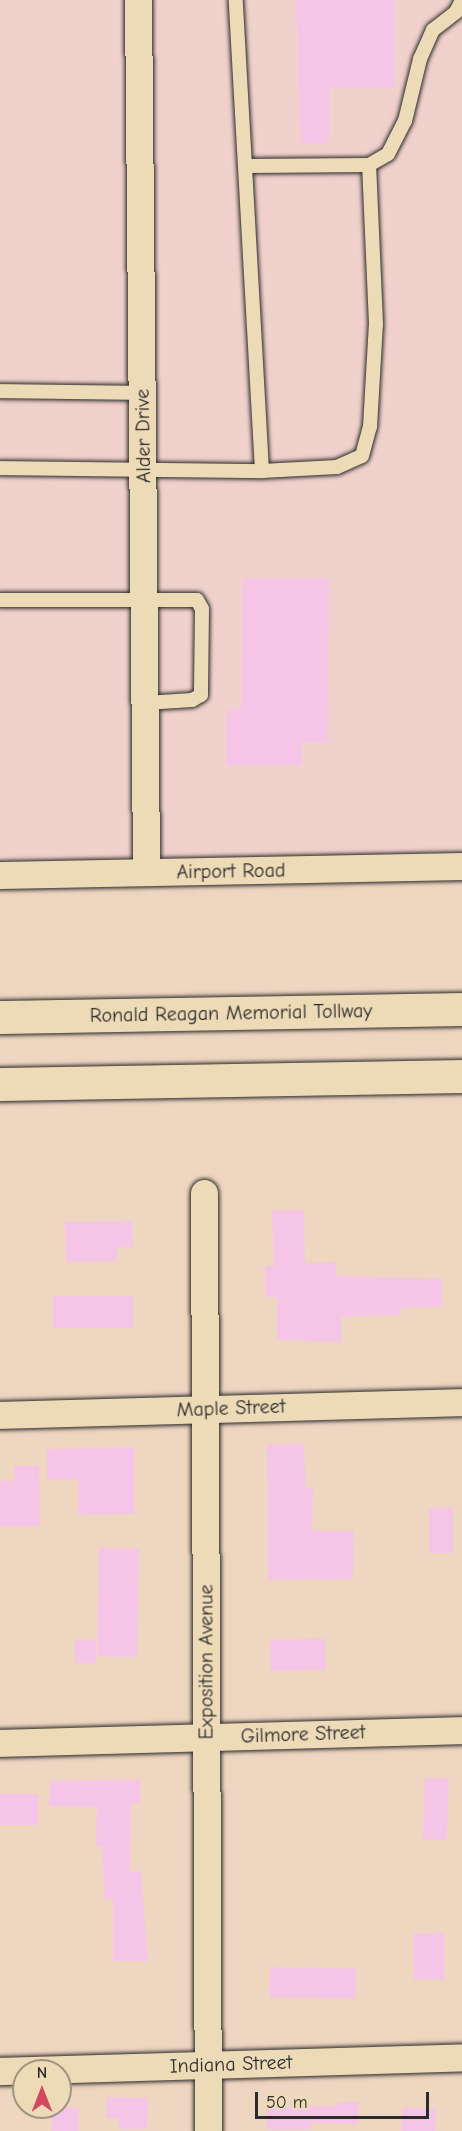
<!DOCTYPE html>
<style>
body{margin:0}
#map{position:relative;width:462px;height:2131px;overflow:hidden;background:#efd6c1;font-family:"Comic Neue",sans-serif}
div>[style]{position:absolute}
.built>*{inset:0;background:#f1d1cc;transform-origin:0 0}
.building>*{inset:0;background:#f5c5e7;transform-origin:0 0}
.roads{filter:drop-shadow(0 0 2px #2b2b2b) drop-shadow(0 0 2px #2b2b2b)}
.lane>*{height:14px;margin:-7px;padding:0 7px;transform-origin:7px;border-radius:7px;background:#eddab7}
.street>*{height:27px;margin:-13.5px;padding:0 13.5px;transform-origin:13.5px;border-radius:13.5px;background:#eddab7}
.highway>*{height:33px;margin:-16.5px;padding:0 16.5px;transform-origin:16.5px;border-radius:16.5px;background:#eddab7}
span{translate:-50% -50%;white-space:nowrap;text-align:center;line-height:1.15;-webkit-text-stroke:5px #eddab7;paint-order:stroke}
.street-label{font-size:20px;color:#2b2b2b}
.north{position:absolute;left:12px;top:2059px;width:60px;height:60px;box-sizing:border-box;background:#eddab7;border:2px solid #9f947f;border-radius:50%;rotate:0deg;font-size:16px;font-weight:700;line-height:24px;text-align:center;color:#2b2b2b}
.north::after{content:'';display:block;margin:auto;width:21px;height:27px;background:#d1495b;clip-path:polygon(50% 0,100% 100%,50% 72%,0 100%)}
.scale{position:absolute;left:255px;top:2092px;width:174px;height:27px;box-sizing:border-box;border:3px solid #2b2b2b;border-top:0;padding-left:8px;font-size:18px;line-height:21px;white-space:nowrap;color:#2b2b2b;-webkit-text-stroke:4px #eddab7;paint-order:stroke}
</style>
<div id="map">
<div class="built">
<i style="left:0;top:0;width:462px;height:863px"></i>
</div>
<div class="building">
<i style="clip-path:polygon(296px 0,395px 0,395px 88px,329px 88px,329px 143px,301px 144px)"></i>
<i style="clip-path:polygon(243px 578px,329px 579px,327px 742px,302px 742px,302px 765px,226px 765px,227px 709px,241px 709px)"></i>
<i style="clip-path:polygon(304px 1210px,305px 1263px,336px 1262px,337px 1276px,442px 1279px,442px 1307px,401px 1308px,401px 1315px,341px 1317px,341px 1342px,277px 1340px,277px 1297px,266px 1297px,265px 1266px,274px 1266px,272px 1211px)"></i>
<i style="clip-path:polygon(132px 1221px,133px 1247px,117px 1247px,117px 1261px,66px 1262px,65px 1222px)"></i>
<i style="left:133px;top:1296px;width:32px;height:80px;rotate:90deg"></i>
<i style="clip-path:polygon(304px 1444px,306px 1488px,313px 1488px,312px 1531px,354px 1531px,353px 1579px,268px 1580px,267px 1445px)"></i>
<i style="clip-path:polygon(134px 1447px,134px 1514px,78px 1515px,78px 1479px,47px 1480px,47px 1449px)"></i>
<i style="clip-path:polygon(14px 1466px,39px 1466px,40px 1526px,0 1526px,0 1481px,14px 1481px)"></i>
<i style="left:453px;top:1508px;width:45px;height:24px;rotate:90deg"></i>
<i style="left:139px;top:1549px;width:108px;height:40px;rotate:91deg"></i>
<i style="left:325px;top:1638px;width:31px;height:55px;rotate:88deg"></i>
<i style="left:75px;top:1640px;width:21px;height:23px"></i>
<i style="left:425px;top:1778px;width:24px;height:61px;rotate:2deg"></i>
<i style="clip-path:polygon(140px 1780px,140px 1803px,131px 1803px,130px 1872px,141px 1871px,148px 1961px,113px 1961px,113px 1899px,105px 1899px,102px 1846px,96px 1846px,97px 1807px,49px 1806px,50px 1781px)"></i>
<i style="left:0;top:1794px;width:38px;height:31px"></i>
<i style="left:444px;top:1933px;width:46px;height:31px;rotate:89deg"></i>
<i style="left:270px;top:1967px;width:86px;height:30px;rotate:1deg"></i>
<i style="clip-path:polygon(107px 2097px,148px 2098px,147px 2129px,119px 2129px,119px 2118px,106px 2118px)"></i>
<i style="clip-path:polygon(338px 2102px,359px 2102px,358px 2124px,311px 2123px,311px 2129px,267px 2130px,267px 2107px,338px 2106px)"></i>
<i style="left:52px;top:2107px;width:27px;height:24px;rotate:2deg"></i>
<i style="left:402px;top:2108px;width:34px;height:23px;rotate:2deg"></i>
</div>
<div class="roads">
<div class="lane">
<i style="left:247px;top:166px;width:122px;rotate:-0.5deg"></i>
<i style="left:369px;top:165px;width:22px;rotate:-30deg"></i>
<i style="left:388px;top:154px;width:37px;rotate:-63deg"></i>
<i style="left:405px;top:121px;width:64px;rotate:-76.4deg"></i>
<i style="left:420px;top:59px;width:32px;rotate:-66deg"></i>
<i style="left:433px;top:30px;width:29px;rotate:-38deg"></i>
<i style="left:456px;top:12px;width:13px;rotate:-63deg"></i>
<i style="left:0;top:391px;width:142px;rotate:0.8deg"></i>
<i style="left:0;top:468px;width:262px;rotate:0.7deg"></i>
<i style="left:262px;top:471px;width:472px;rotate:-93.2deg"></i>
<i style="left:262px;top:471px;width:75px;rotate:-3.1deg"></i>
<i style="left:337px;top:467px;width:27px;rotate:-24deg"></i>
<i style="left:362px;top:456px;width:30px;rotate:-75deg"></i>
<i style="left:370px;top:427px;width:103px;rotate:-86.7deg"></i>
<i style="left:376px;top:324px;width:159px;rotate:-92.5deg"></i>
<i style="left:0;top:600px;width:197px"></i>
<i style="left:197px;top:600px;width:10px;rotate:61deg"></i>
<i style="left:202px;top:609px;width:86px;rotate:90.7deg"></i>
<i style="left:201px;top:695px;width:10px;rotate:151deg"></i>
<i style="left:192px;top:700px;width:47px;rotate:176.3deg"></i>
</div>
<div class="street">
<i style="left:138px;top:0;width:872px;rotate:89.47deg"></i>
<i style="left:0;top:875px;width:462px;rotate:-1.1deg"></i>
<i style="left:204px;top:1193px;width:938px;rotate:89.76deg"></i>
<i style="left:0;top:1415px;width:462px;rotate:-1.6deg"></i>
<i style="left:0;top:1743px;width:462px;rotate:-1.6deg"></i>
<i style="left:0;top:2071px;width:462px;rotate:-1.7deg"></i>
</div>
<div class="highway">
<i style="left:0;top:1017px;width:462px;rotate:-1deg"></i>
<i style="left:0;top:1084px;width:462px;rotate:-1deg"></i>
</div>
</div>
<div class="street-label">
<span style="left:143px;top:436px;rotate:-91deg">Alder Drive</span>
<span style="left:231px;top:871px;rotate:-1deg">Airport Road</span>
<span style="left:231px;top:1013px;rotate:-1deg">Ronald Reagan Memorial Tollway</span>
<span style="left:231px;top:1408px;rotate:-2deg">Maple Street</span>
<span style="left:206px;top:1662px;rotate:-90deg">Exposition Avenue</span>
<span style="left:303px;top:1734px;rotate:-2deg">Gilmore Street</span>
<span style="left:231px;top:2064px;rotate:-2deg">Indiana Street</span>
</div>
<div class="north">N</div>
<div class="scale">50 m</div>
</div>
